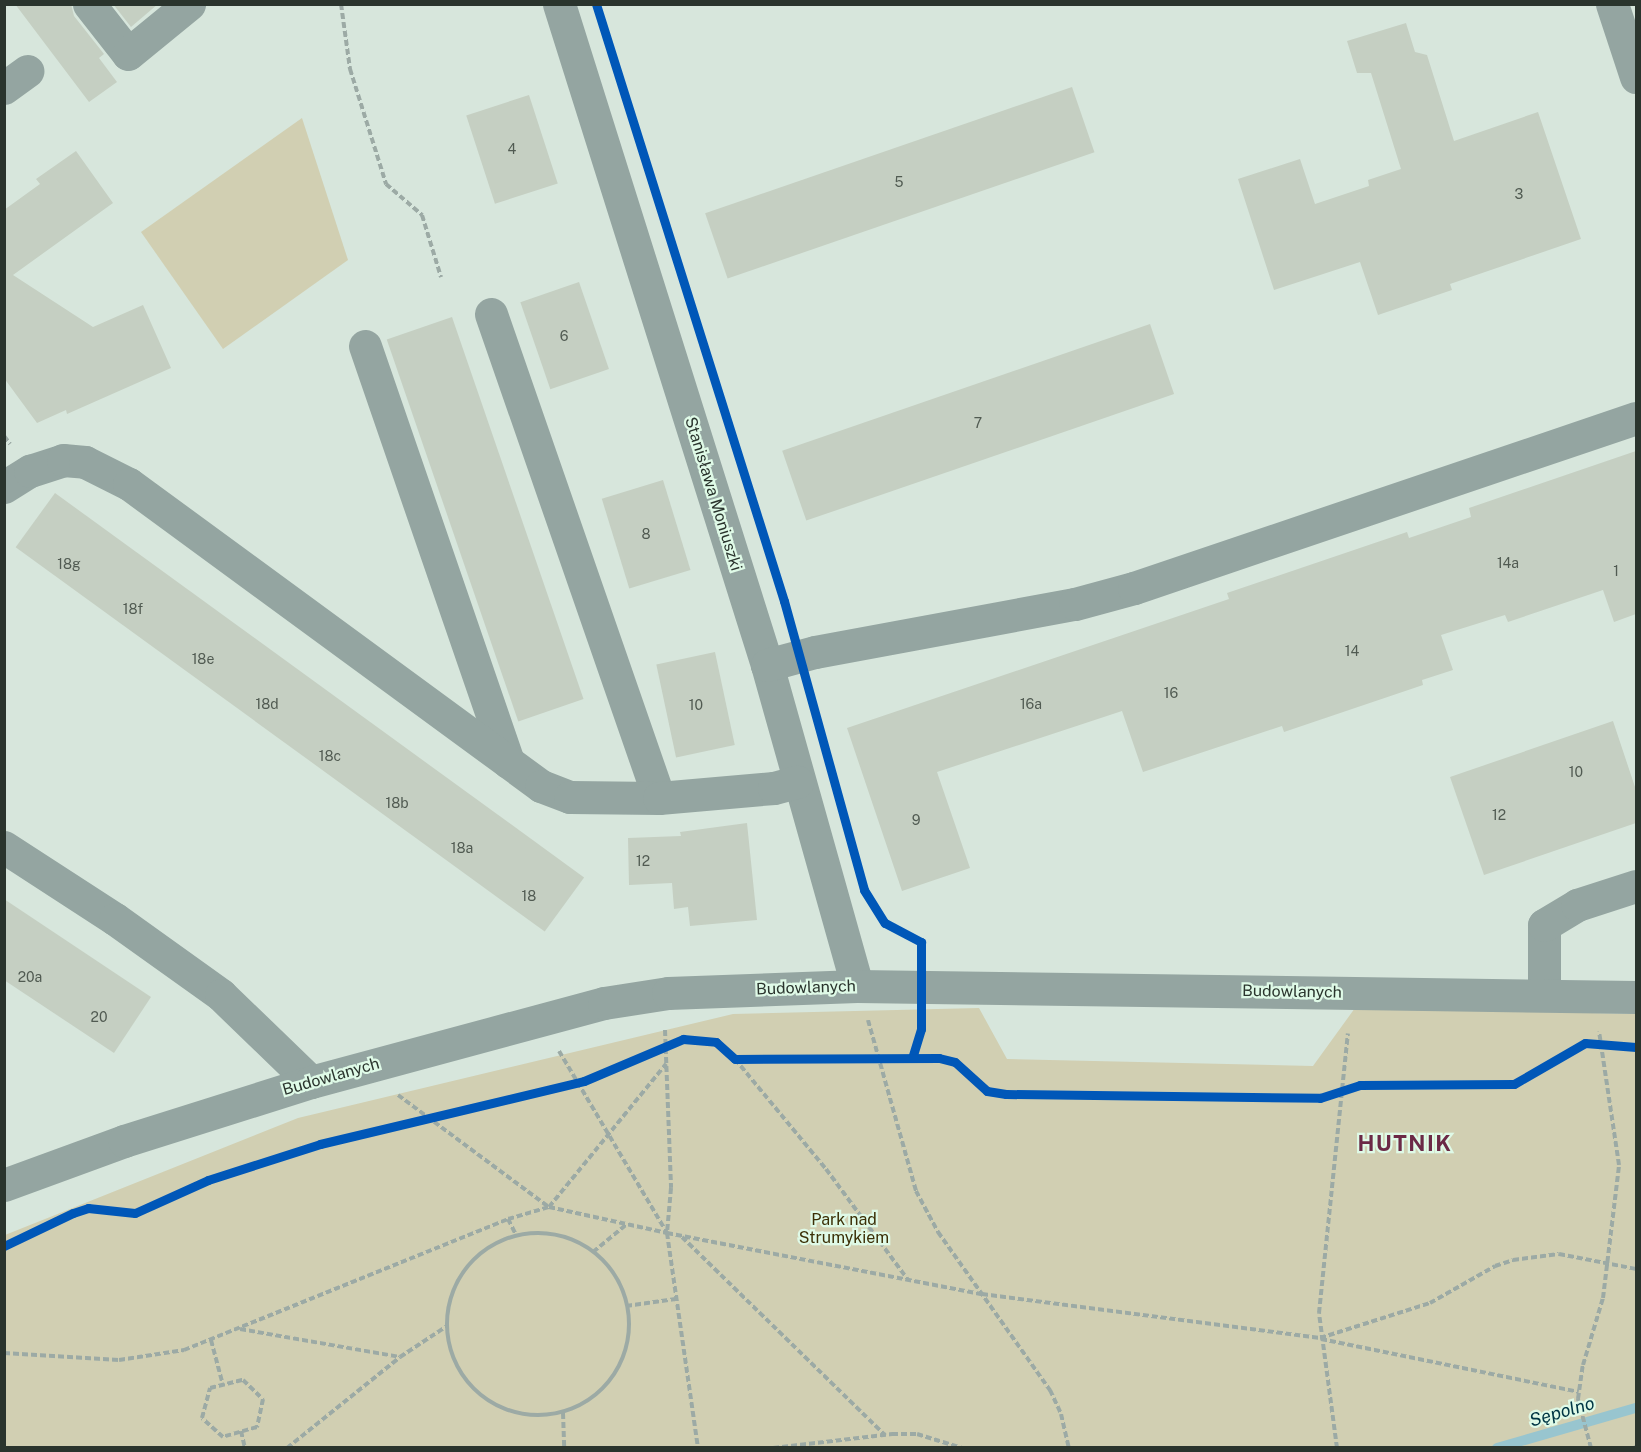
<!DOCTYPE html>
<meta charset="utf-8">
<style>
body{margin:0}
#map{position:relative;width:1641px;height:1452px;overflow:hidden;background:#d7e6dc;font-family:"Public Sans",sans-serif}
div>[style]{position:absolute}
.green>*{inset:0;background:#d1cfb2}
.stream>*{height:10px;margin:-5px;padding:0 5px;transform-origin:5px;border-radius:5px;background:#98c5cf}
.building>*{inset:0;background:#c5cfc2;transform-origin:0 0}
.path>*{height:4px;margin-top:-2px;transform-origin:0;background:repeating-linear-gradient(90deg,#9caaa5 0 6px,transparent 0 9px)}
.path>.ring{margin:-2px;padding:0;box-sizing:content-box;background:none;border:4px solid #9caaa5;border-radius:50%}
.minor>*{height:33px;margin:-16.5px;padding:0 16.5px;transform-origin:16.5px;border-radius:16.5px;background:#94a5a1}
.cycleway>*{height:9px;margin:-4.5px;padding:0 4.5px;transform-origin:4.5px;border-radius:4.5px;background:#0057b8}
span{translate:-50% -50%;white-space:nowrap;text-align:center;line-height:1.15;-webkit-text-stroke:4.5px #dffae7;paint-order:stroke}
.number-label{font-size:14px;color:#515b52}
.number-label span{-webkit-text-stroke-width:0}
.street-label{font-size:16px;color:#2a342d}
.park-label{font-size:16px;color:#3b2f06}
.water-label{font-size:18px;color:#003644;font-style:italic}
.district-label{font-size:22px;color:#6b2946;font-weight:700;letter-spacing:1.5px}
.frame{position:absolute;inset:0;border:6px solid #2a342d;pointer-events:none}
</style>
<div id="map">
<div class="green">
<i style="clip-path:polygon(302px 118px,348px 260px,223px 349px,141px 232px)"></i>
<i style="clip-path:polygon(979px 1008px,1007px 1059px,1313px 1066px,1355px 1008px,1636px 1014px,1636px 1447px,5px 1448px,5px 1235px,298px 1118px,733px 1014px)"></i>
</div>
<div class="stream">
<i style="left:1497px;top:1448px;width:145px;rotate:-16.1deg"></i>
</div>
<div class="building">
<i style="clip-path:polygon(15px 4px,71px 4px,74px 16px,104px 54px,99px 58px,117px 82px,89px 102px)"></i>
<i style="clip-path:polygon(113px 4px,158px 4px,131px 27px)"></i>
<i style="clip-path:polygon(1406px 23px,1415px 52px,1427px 55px,1454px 141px,1538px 112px,1581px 239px,1450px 284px,1452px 290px,1378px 315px,1360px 262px,1274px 290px,1238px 179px,1300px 159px,1315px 204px,1369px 186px,1368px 180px,1401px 169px,1371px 73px,1357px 73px,1347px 41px)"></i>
<i style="left:1072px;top:87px;width:69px;height:388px;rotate:71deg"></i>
<i style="left:529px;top:95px;width:93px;height:66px;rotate:72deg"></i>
<i style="clip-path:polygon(76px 151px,113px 203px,13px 275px,93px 327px,143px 305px,171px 368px,67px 414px,66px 410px,37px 423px,4px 378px,4px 210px,40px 184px,36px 179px)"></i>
<i style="left:579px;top:282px;width:92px;height:62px;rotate:71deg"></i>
<i style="left:452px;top:317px;width:404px;height:69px;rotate:71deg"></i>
<i style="left:1150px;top:324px;width:74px;height:389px;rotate:71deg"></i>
<i style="clip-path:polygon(1636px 451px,1636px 614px,1614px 622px,1603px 590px,1508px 622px,1505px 615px,1441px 635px,1453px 670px,1422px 680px,1423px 685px,1284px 732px,1282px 726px,1143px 772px,1122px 711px,937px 772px,970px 868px,902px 891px,847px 728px,1229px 599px,1227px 593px,1407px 532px,1409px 538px,1471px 517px,1469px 508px)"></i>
<i style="left:663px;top:480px;width:94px;height:64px;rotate:73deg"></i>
<i style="left:55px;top:493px;width:654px;height:67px;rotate:36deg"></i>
<i style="left:715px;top:652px;width:95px;height:60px;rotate:78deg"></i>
<i style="clip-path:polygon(1613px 721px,1636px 790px,1636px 823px,1484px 875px,1450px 777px)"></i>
<i style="clip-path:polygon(747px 823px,757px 920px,690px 926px,688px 907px,674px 909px,672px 883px,629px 885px,628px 838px,681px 836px,680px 832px)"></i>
<i style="clip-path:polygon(4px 899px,151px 997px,114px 1053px,4px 980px)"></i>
</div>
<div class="path">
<i style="left:341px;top:4px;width:66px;rotate:82.1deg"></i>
<i style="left:350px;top:69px;width:121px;rotate:72.6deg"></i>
<i style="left:386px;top:184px;width:48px;rotate:40.7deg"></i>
<i style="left:422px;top:215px;width:65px;rotate:73deg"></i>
<i style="left:4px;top:436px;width:10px;rotate:53deg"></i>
<i style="left:868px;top:1020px;width:178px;rotate:74.3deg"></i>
<i style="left:916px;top:1191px;width:47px;rotate:61.8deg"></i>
<i style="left:938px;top:1232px;width:194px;rotate:54.7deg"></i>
<i style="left:1050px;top:1390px;width:26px;rotate:65deg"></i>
<i style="left:1061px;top:1414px;width:35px;rotate:77deg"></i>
<i style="left:665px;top:1030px;width:158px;rotate:87.8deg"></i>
<i style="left:671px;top:1188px;width:45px;rotate:95.1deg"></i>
<i style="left:667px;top:1233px;width:321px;rotate:11deg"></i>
<i style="left:982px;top:1294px;width:341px;rotate:7.4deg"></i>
<i style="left:1320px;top:1338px;width:115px;rotate:-17.7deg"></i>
<i style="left:1430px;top:1303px;width:75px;rotate:-29.6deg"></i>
<i style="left:1495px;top:1266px;width:19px;rotate:-18deg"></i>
<i style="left:1513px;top:1260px;width:46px;rotate:-7.4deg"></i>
<i style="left:1559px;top:1254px;width:78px;rotate:11deg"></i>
<i style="left:559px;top:1051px;width:212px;rotate:59.3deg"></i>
<i style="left:667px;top:1233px;width:217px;rotate:81.8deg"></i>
<i style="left:735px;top:1059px;width:143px;rotate:50.4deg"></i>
<i style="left:826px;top:1169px;width:138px;rotate:53.5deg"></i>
<i style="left:398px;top:1095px;width:188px;rotate:36.6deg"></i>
<i style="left:549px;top:1207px;width:185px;rotate:-50.7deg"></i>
<i style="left:508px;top:1219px;width:18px;rotate:63deg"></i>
<i class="ring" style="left:447px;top:1233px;width:178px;height:178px"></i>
<i style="left:682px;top:1237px;width:284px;rotate:44.3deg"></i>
<i style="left:593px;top:1252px;width:44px;rotate:-39.5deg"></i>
<i style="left:626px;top:1306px;width:50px;rotate:-8deg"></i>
<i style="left:240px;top:1329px;width:162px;rotate:9.9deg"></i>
<i style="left:1321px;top:1339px;width:263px;rotate:11.6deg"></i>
<i style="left:211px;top:1340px;width:47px;rotate:75.1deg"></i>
<i style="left:4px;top:1353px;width:115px;rotate:3.5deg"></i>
<i style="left:119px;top:1360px;width:66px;rotate:-8.7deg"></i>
<i style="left:184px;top:1350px;width:349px;rotate:-22deg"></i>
<i style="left:508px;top:1219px;width:43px;rotate:-16.3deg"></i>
<i style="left:549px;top:1207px;width:121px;rotate:12.4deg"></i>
<i style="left:243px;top:1380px;width:28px;rotate:44deg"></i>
<i style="left:263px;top:1399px;width:29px;rotate:102deg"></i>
<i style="left:257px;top:1427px;width:35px;rotate:164deg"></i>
<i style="left:223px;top:1437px;width:28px;rotate:-138deg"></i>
<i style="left:202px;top:1418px;width:31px;rotate:-75deg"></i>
<i style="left:210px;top:1388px;width:34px;rotate:-14deg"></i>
<i style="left:563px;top:1413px;width:35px;rotate:88deg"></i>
<i style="left:241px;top:1431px;width:17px;rotate:77deg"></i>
<i style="left:287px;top:1448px;width:145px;rotate:-38.8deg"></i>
<i style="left:400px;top:1357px;width:56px;rotate:-33.4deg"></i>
<i style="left:773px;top:1448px;width:120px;rotate:-6.7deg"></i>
<i style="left:892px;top:1434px;width:25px"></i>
<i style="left:917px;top:1434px;width:47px;rotate:17.3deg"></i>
<i style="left:1337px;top:1448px;width:136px;rotate:-97.6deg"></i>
<i style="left:1319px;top:1313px;width:281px;rotate:-84.1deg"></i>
<i style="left:1591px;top:1448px;width:51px;rotate:-104.9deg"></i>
<i style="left:1578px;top:1399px;width:34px;rotate:-82deg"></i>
<i style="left:1583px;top:1365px;width:70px;rotate:-73.4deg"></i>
<i style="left:1603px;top:1298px;width:134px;rotate:-83.1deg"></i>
<i style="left:1619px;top:1165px;width:135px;rotate:-98.5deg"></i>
<i style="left:1634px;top:1448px;width:2px;rotate:-27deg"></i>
</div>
<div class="minor">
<i style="left:89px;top:4px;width:63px;rotate:52deg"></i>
<i style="left:128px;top:54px;width:79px;rotate:-39.3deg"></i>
<i style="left:559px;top:4px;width:693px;rotate:72.53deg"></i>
<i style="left:767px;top:665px;width:333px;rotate:74.3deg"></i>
<i style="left:1612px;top:4px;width:77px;rotate:71.8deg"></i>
<i style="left:4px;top:88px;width:29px;rotate:-36deg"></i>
<i style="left:491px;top:314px;width:512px;rotate:70.86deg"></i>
<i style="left:365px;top:346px;width:440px;rotate:71deg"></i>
<i style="left:4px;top:487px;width:31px;rotate:-32deg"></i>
<i style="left:30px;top:471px;width:35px;rotate:-18deg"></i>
<i style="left:63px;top:460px;width:22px;rotate:5deg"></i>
<i style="left:85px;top:462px;width:49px;rotate:26.6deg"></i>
<i style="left:129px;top:484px;width:511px;rotate:36.24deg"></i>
<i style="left:541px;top:786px;width:31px;rotate:21deg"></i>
<i style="left:570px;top:797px;width:89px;rotate:0.6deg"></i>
<i style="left:659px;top:798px;width:115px;rotate:-5deg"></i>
<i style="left:774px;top:788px;width:24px;rotate:-15deg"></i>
<i style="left:767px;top:665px;width:50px;rotate:-15.2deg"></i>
<i style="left:815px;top:652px;width:264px;rotate:-10.5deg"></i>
<i style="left:1075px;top:604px;width:61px;rotate:-15.2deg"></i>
<i style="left:1134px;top:588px;width:530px;rotate:-18.71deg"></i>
<i style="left:4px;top:847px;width:132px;rotate:33deg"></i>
<i style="left:115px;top:919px;width:130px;rotate:35.6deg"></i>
<i style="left:221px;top:995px;width:125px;rotate:44deg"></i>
<i style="left:1544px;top:995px;width:70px;rotate:-90deg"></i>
<i style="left:1544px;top:925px;width:39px;rotate:-31deg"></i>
<i style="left:1577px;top:905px;width:62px;rotate:-17.9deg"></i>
<i style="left:4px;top:1185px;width:128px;rotate:-20.1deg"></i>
<i style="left:124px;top:1141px;width:196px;rotate:-17.5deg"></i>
<i style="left:311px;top:1082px;width:303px;rotate:-15.1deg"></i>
<i style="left:604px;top:1003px;width:65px;rotate:-8.9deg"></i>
<i style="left:668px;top:993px;width:189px;rotate:-2.1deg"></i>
<i style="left:857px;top:986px;width:779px;rotate:0.81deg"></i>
</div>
<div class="cycleway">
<i style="left:596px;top:4px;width:626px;rotate:72.52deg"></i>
<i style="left:784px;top:601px;width:300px;rotate:74.5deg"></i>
<i style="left:864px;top:890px;width:39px;rotate:58deg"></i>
<i style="left:885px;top:923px;width:41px;rotate:27.8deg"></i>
<i style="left:921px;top:942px;width:87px;rotate:90deg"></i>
<i style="left:921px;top:1029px;width:30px;rotate:107deg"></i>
<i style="left:4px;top:1246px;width:76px;rotate:-25.6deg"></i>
<i style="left:73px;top:1213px;width:16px;rotate:-18deg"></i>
<i style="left:88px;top:1208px;width:47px;rotate:6.1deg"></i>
<i style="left:135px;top:1213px;width:80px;rotate:-24.3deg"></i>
<i style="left:208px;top:1180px;width:118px;rotate:-17.8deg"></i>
<i style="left:320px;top:1144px;width:271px;rotate:-13.4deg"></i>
<i style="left:584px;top:1081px;width:108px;rotate:-23deg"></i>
<i style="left:683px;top:1039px;width:33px;rotate:5deg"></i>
<i style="left:716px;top:1042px;width:25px;rotate:42deg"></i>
<i style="left:735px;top:1059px;width:204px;rotate:-0.3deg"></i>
<i style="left:939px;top:1058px;width:16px;rotate:14deg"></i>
<i style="left:955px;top:1062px;width:43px;rotate:42.2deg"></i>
<i style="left:987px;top:1091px;width:19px;rotate:9deg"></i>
<i style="left:1006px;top:1094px;width:314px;rotate:0.7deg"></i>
<i style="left:1320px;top:1098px;width:42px;rotate:-18deg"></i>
<i style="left:1360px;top:1085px;width:154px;rotate:-0.4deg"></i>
<i style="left:1514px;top:1084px;width:82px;rotate:-30deg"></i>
<i style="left:1585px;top:1043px;width:51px;rotate:4.5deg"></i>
</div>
<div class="number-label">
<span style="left:512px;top:149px">4</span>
<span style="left:899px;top:182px">5</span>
<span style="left:1519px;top:194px">3</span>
<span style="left:564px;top:336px">6</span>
<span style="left:978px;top:423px">7</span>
<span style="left:646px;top:534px">8</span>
<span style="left:1508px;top:563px">14a</span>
<span style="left:69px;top:564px">18g</span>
<span style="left:1616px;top:571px">1</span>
<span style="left:133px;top:609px">18f</span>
<span style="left:1352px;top:651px">14</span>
<span style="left:203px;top:659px">18e</span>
<span style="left:1171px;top:693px">16</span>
<span style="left:267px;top:704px">18d</span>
<span style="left:1031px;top:704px">16a</span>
<span style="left:696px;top:705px">10</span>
<span style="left:330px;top:756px">18c</span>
<span style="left:1576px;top:772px">10</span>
<span style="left:397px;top:803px">18b</span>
<span style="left:1499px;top:815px">12</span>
<span style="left:916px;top:820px">9</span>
<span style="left:462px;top:848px">18a</span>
<span style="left:643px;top:861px">12</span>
<span style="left:529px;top:896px">18</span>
<span style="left:30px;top:977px">20a</span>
<span style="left:99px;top:1017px">20</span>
</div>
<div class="street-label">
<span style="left:713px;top:494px;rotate:73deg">Stanisława Moniuszki</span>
<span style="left:806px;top:988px;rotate:-2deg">Budowlanych</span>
<span style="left:1292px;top:992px;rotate:1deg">Budowlanych</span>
<span style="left:331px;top:1077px;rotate:-16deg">Budowlanych</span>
</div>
<div class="park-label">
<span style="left:844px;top:1229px">Park nad<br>Strumykiem</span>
</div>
<div class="water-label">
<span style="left:1562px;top:1412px;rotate:-16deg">Sępolno</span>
</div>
<div class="district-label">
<span style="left:1405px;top:1144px">HUTNIK</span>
</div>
<div class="frame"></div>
</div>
